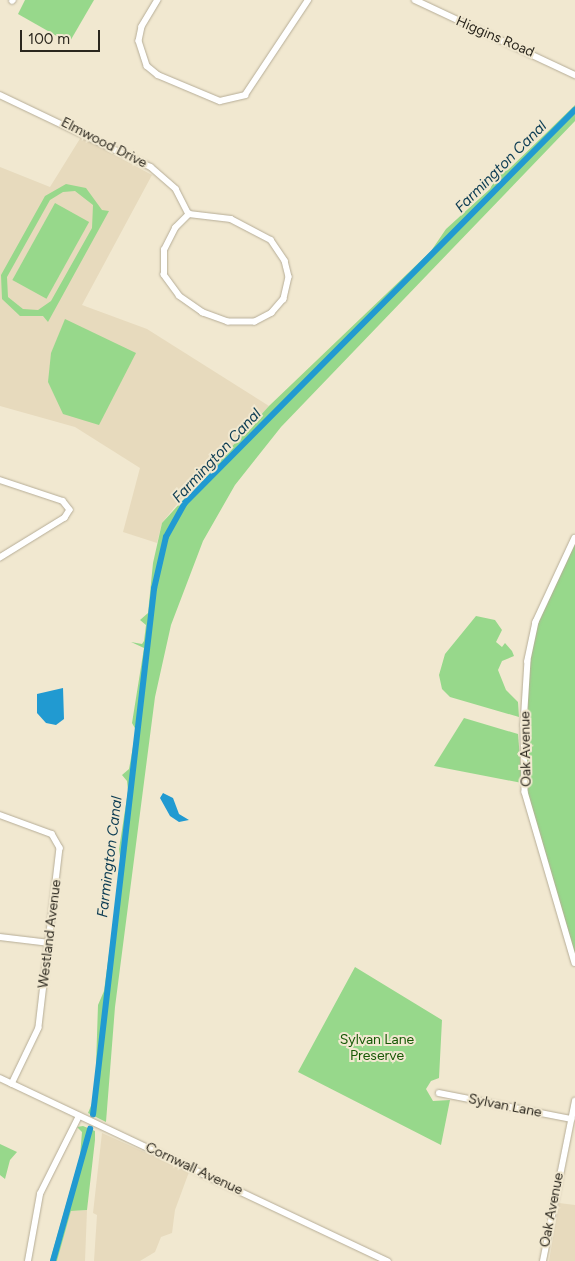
<!DOCTYPE html>
<style>
body{margin:0}
#map{position:relative;width:575px;height:1261px;overflow:hidden;background:#f1e8d0;font-family:Figtree,sans-serif}
div>[style]{position:absolute}
.built>*{inset:0;background:#e7dabd}
.green>*{inset:0;background:#97d88b;transform-origin:0 0}
.water>*{inset:0;background:#219ad1}
.canal>*{height:5.5px;margin:-2.75px;padding:0 2.75px;transform-origin:2.75px;border-radius:2.75px;background:#219ad1}
.roads{filter:drop-shadow(0 0 1px #b6ad97) drop-shadow(0 0 1px #b6ad97)}
.minor>*{height:5.5px;margin:-2.75px;padding:0 2.75px;transform-origin:2.75px;border-radius:2.75px;background:#fff}
span{translate:-50% -50%;white-space:nowrap;text-align:center;line-height:1.15;-webkit-text-stroke:4px #f1e8d0;paint-order:stroke}
.street-label{font-size:14px;color:#2b271e}
.park-label{font-size:14px;color:#175806}
.water-label{font-size:15px;color:#0c3c53;font-style:italic}
.scale{position:absolute;left:20px;top:30px;width:80px;height:22px;box-sizing:border-box;border:2px solid #2b271e;border-top:0;padding-left:6px;font-size:15px;line-height:18px;white-space:nowrap;color:#2b271e;-webkit-text-stroke:4px #f1e8d0;paint-order:stroke}
</style>
<div id="map">
<div class="built">
<i style="clip-path:polygon(81px 137px,152px 175px,82px 305px,147px 329px,269px 406px,196px 488px,181px 499px,162px 523px,157px 543px,123px 532px,140px 468px,75px 427px,0 406px,0 167px,50px 187px)"></i>
<i style="clip-path:polygon(102px 1133px,189px 1172px,175px 1210px,172px 1233px,161px 1237px,155px 1252px,140px 1261px,94px 1261px,97px 1215px,93px 1213px)"></i>
<i style="clip-path:polygon(559px 1203px,575px 1205px,575px 1261px,549px 1261px)"></i>
<i style="clip-path:polygon(87px 1210px,85px 1261px,57px 1261px,71px 1211px)"></i>
</div>
<div class="green">
<i style="clip-path:polygon(25px 0,94px 0,69px 43px,18px 14px)"></i>
<i style="clip-path:polygon(575px 105px,575px 121px,281px 427px,235px 485px,203px 541px,171px 625px,155px 697px,115px 1007px,106px 1122px,88px 1113px,95px 1096px,98px 1005px,104px 991px,121px 864px,119px 849px,128px 791px,127px 781px,122px 775px,129px 769px,136px 730px,132px 723px,144px 648px,131px 642px,142px 644px,144px 641px,146px 625px,140px 620px,148px 613px,153px 563px,162px 523px,269px 406px,431px 251px,446px 229px,490px 189px,497px 175px,508px 170px)"></i>
<i style="clip-path:polygon(evenodd,66px 184px,86px 188px,102px 210px,109px 211px,48px 322px,43px 316px,20px 316px,2px 299px,1px 275px,45px 196px,66px 184px,75px 191px,93px 205px,92px 228px,51px 301px,38px 310px,23px 309px,8px 297px,7px 277px,50px 200px,63px 192px,75px 191px)"></i>
<i style="left:55px;top:203px;width:39px;height:88px;rotate:29deg"></i>
<i style="clip-path:polygon(65px 319px,136px 353px,99px 425px,63px 414px,48px 382px,51px 353px)"></i>
<i style="clip-path:polygon(575px 538px,575px 963px,525px 792px,528px 661px,536px 622px)"></i>
<i style="clip-path:polygon(476px 616px,495px 620px,502px 630px,496px 642px,502px 647px,505px 643px,512px 651px,514px 656px,502px 661px,498px 670px,506px 690px,518px 702px,519px 717px,450px 697px,442px 689px,439px 675px,445px 654px)"></i>
<i style="clip-path:polygon(464px 718px,518px 734px,522px 783px,434px 766px)"></i>
<i style="clip-path:polygon(355px 967px,442px 1020px,439px 1078px,431px 1081px,426px 1089px,433px 1101px,450px 1100px,441px 1145px,298px 1072px)"></i>
<i style="clip-path:polygon(83px 1126px,95px 1131px,95px 1140px,87px 1210px,71px 1211px,57px 1261px,50px 1261px,80px 1156px,82px 1132px,77px 1127px)"></i>
<i style="clip-path:polygon(0 1144px,17px 1152px,10px 1160px,5px 1179px,0 1175px)"></i>
</div>
<div class="water">
<i style="clip-path:polygon(63px 688px,64px 719px,56px 725px,46px 723px,37px 713px,37px 694px)"></i>
<i style="clip-path:polygon(163px 793px,173px 798px,179px 814px,189px 820px,179px 822px,170px 816px,160px 798px)"></i>
</div>
<div class="canal">
<i style="left:93px;top:1115px;width:530px;rotate:-83.38deg"></i>
<i style="left:154px;top:589px;width:53px;rotate:-77deg"></i>
<i style="left:166px;top:537px;width:38px;rotate:-61deg"></i>
<i style="left:184px;top:504px;width:555px;rotate:-45.22deg"></i>
<i style="left:53px;top:1261px;width:137px;rotate:-74.3deg"></i>
</div>
<div class="roads">
<div class="minor">
<i style="left:158px;top:0;width:31px;rotate:121deg"></i>
<i style="left:142px;top:27px;width:14px;rotate:102deg"></i>
<i style="left:139px;top:41px;width:26px;rotate:72deg"></i>
<i style="left:147px;top:66px;width:14px;rotate:39deg"></i>
<i style="left:158px;top:75px;width:67px;rotate:22.8deg"></i>
<i style="left:220px;top:101px;width:26px;rotate:-13deg"></i>
<i style="left:245px;top:95px;width:114px;rotate:-56.4deg"></i>
<i style="left:415px;top:0;width:177px;rotate:25.1deg"></i>
<i style="left:12px;top:1px;width:1px;rotate:-45deg"></i>
<i style="left:0;top:95px;width:167px;rotate:25.5deg"></i>
<i style="left:151px;top:167px;width:33px;rotate:41deg"></i>
<i style="left:176px;top:189px;width:28px;rotate:63deg"></i>
<i style="left:189px;top:214px;width:42px;rotate:6.8deg"></i>
<i style="left:231px;top:219px;width:45px;rotate:27.7deg"></i>
<i style="left:271px;top:240px;width:25px;rotate:56deg"></i>
<i style="left:285px;top:261px;width:16px;rotate:76deg"></i>
<i style="left:289px;top:277px;width:23px;rotate:103deg"></i>
<i style="left:284px;top:299px;width:18px;rotate:131deg"></i>
<i style="left:272px;top:313px;width:19px;rotate:152deg"></i>
<i style="left:255px;top:322px;width:27px;rotate:180deg"></i>
<i style="left:228px;top:322px;width:27px;rotate:-160deg"></i>
<i style="left:203px;top:313px;width:29px;rotate:-145deg"></i>
<i style="left:179px;top:296px;width:26px;rotate:-126deg"></i>
<i style="left:164px;top:275px;width:25px;rotate:-90deg"></i>
<i style="left:164px;top:250px;width:25px;rotate:-63deg"></i>
<i style="left:175px;top:228px;width:20px;rotate:-45deg"></i>
<i style="left:0;top:480px;width:66px;rotate:18.4deg"></i>
<i style="left:63px;top:501px;width:11px;rotate:52deg"></i>
<i style="left:70px;top:510px;width:9px;rotate:122deg"></i>
<i style="left:65px;top:518px;width:76px;rotate:148.4deg"></i>
<i style="left:575px;top:538px;width:93px;rotate:114.9deg"></i>
<i style="left:536px;top:622px;width:40px;rotate:102deg"></i>
<i style="left:528px;top:661px;width:64px;rotate:93.6deg"></i>
<i style="left:524px;top:725px;width:67px;rotate:89.1deg"></i>
<i style="left:525px;top:792px;width:178px;rotate:73.7deg"></i>
<i style="left:0;top:815px;width:55px;rotate:20.1deg"></i>
<i style="left:52px;top:834px;width:16px;rotate:60deg"></i>
<i style="left:60px;top:848px;width:181px;rotate:96.7deg"></i>
<i style="left:39px;top:1028px;width:62px;rotate:115.7deg"></i>
<i style="left:0;top:937px;width:50px;rotate:6.8deg"></i>
<i style="left:0;top:1078px;width:429px;rotate:25.3deg"></i>
<i style="left:439px;top:1093px;width:135px;rotate:11.1deg"></i>
<i style="left:28px;top:1261px;width:68px;rotate:-79.8deg"></i>
<i style="left:40px;top:1194px;width:87px;rotate:-63.4deg"></i>
<i style="left:543px;top:1261px;width:163px;rotate:-78.7deg"></i>
</div>
</div>
<div class="street-label">
<span style="left:495px;top:37px;rotate:23deg">Higgins Road</span>
<span style="left:104px;top:143px;rotate:27deg">Elmwood Drive</span>
<span style="left:526px;top:749px;rotate:-91deg">Oak Avenue</span>
<span style="left:50px;top:934px;rotate:-83deg">Westland Avenue</span>
<span style="left:505px;top:1106px;rotate:11deg">Sylvan Lane</span>
<span style="left:194px;top:1169px;rotate:25deg">Cornwall Avenue</span>
<span style="left:552px;top:1210px;rotate:-79deg">Oak Avenue</span>
</div>
<div class="park-label">
<span style="left:377px;top:1048px">Sylvan Lane<br>Preserve</span>
</div>
<div class="water-label">
<span style="left:501px;top:167px;rotate:-45deg">Farmington Canal</span>
<span style="left:217px;top:456px;rotate:-47deg">Farmington Canal</span>
<span style="left:110px;top:857px;rotate:-83deg">Farmington Canal</span>
</div>
<div class="scale">100 m</div>
</div>
